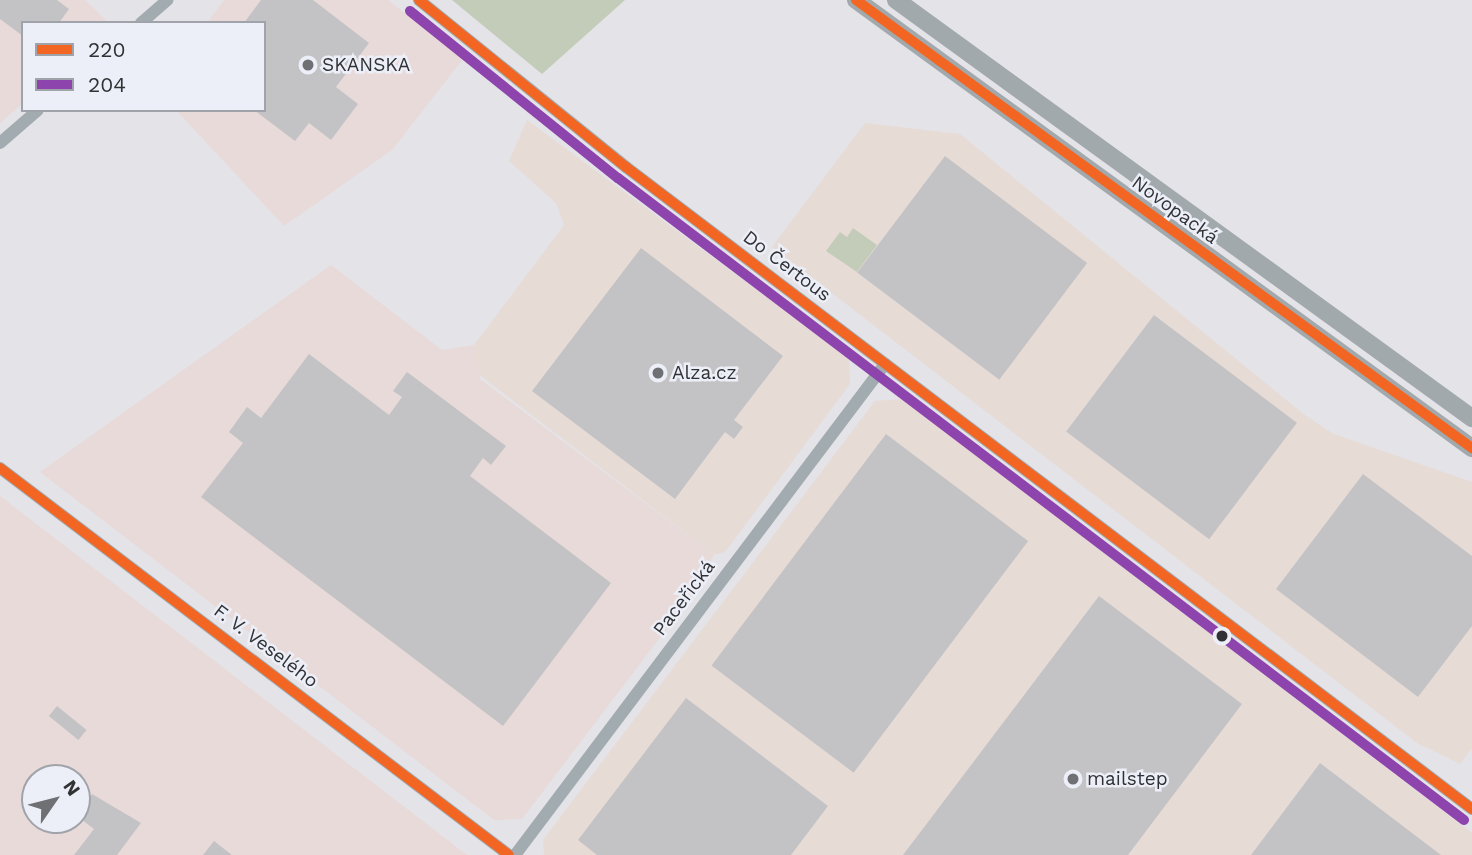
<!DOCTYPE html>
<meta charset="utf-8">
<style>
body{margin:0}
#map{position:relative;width:1472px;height:855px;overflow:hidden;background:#e3e3e8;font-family:"Work Sans",sans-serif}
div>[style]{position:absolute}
.commercial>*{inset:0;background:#e7dbd6}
.industrial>*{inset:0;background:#e8dad8}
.green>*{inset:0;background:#c3ccb8}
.building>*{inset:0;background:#c3c3c6;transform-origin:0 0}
.minor>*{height:12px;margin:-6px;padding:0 6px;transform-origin:6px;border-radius:6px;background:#a1abb0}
.highway>*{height:18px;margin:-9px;padding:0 9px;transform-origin:9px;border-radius:9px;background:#a2a9ad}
.bus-1>*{height:10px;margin:-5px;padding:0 5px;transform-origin:5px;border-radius:5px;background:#f26522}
.bus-2>*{height:10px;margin:-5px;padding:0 5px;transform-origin:5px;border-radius:5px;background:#8e44ad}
.dots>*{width:19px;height:19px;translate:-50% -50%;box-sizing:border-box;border:4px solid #edeff8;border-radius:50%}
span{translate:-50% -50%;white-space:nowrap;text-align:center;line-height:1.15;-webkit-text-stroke:5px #edeff8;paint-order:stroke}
.poi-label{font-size:19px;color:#303235}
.left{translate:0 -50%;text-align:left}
.street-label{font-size:19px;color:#303235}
.legend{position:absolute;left:21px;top:21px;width:245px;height:91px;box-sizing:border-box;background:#edeff8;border:2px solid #a1a3aa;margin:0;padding:9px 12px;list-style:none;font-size:21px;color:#303235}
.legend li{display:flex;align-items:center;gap:14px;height:35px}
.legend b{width:35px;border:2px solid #a1a3aa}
.north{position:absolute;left:21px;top:764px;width:70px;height:70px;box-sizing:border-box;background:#edeff8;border:2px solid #a1a3aa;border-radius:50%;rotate:55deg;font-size:19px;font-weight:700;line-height:28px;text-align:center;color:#303235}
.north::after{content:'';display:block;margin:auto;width:24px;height:32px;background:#6f7074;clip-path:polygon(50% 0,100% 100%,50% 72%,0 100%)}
</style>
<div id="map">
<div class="commercial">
<i style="clip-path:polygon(527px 120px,849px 358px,850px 384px,725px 552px,714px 555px,477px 373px,474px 345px,564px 225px,556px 203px,509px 161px)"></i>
<i style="clip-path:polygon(865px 123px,960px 134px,1306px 416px,1334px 434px,1472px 482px,1472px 748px,1460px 764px,1417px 743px,772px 247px)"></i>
<i style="clip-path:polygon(902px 399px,1472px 833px,1472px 855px,544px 855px,543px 840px,875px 401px)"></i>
</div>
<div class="industrial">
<i style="clip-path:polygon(0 0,85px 0,109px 23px,23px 23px,23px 103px,0 123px)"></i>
<i style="clip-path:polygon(224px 0,388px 0,463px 59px,392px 150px,284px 226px,176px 110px,264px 110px,264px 23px,207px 23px)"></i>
<i style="clip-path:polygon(331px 265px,442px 350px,474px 345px,480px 379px,714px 555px,690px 598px,522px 819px,494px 820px,40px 472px)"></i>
<i style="clip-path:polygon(evenodd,0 496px,467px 855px,0 855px,0 496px,35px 778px,77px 778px,77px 820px,35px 820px,35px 778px)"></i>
</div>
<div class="green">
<i style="clip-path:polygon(452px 0,625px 0,542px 74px)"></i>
<i style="clip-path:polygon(853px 228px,877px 245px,857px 272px,826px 251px,840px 232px,847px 237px)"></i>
</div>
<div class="building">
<i style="clip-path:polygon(0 0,57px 0,69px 9px,59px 23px,23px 23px,23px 36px,0 19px)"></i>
<i style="clip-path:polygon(261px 0,313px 0,369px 43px,336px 87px,358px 104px,331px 140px,309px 123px,295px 141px,254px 110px,264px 110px,264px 23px,244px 23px)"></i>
<i style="left:945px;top:156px;width:178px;height:146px;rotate:37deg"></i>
<i style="clip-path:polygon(641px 248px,783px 356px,734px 420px,743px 427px,734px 439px,725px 432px,675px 499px,532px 391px)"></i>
<i style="left:1154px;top:315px;width:179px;height:146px;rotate:37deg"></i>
<i style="clip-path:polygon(309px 354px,389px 415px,402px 397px,393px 391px,407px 372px,506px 446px,491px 465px,483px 458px,470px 476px,611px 583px,503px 726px,201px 497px,243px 443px,229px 432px,247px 407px,261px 418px)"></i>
<i style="left:886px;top:434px;width:178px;height:290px;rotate:37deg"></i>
<i style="clip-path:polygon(1363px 474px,1472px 556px,1472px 626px,1418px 697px,1276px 589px)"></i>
<i style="clip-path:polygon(1099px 596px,1242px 704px,1128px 855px,903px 855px)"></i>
<i style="clip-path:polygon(686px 698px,828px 806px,791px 855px,597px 855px,578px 840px)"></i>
<i style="left:57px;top:706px;width:38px;height:13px;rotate:39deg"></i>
<i style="clip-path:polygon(1320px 763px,1441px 855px,1251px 855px)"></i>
<i style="clip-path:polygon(92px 794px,141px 823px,117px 855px,74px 855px,94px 829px,77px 816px)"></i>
<i style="clip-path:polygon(214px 841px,232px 855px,203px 855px)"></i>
</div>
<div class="minor">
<i style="left:419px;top:0;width:266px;rotate:38.9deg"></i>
<i style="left:626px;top:167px;width:1062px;rotate:37.19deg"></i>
<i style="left:141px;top:23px;width:35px;rotate:-41deg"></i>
<i style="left:0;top:143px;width:50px;rotate:-41deg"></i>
<i style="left:0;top:468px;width:639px;rotate:37.25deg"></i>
<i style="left:515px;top:855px;width:615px;rotate:-53deg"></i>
</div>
<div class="highway">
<i style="left:856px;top:0;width:762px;rotate:36.03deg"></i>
<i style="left:896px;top:0;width:712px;rotate:35.97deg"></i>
</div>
<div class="bus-1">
<i style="left:419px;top:0;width:266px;rotate:38.9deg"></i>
<i style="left:626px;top:167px;width:1062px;rotate:37.19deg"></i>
<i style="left:856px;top:0;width:762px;rotate:36.03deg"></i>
<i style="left:0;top:468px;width:639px;rotate:37.25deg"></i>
</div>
<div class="bus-2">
<i style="left:410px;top:11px;width:267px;rotate:38.8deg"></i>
<i style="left:618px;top:178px;width:1062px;rotate:37.19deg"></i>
</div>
<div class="dots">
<i style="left:308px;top:65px;background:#6f7074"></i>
<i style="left:658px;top:373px;background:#6f7074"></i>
<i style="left:1222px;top:636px;background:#303235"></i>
<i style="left:1073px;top:779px;background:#6f7074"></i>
</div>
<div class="poi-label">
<span class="left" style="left:322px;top:65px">SKANSKA</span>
<span class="left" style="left:672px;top:373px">Alza.cz</span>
<span class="left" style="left:1087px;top:779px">mailstep</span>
</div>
<div class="street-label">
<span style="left:1175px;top:210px;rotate:36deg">Novopacká</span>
<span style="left:787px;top:266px;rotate:37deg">Do Čertous</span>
<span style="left:684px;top:598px;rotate:-53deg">Paceřická</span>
<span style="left:266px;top:646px;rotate:37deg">F. V. Veselého</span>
</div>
<ul class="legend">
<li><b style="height:9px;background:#f26522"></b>220</li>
<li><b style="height:9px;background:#8e44ad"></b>204</li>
</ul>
<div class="north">N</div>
</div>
